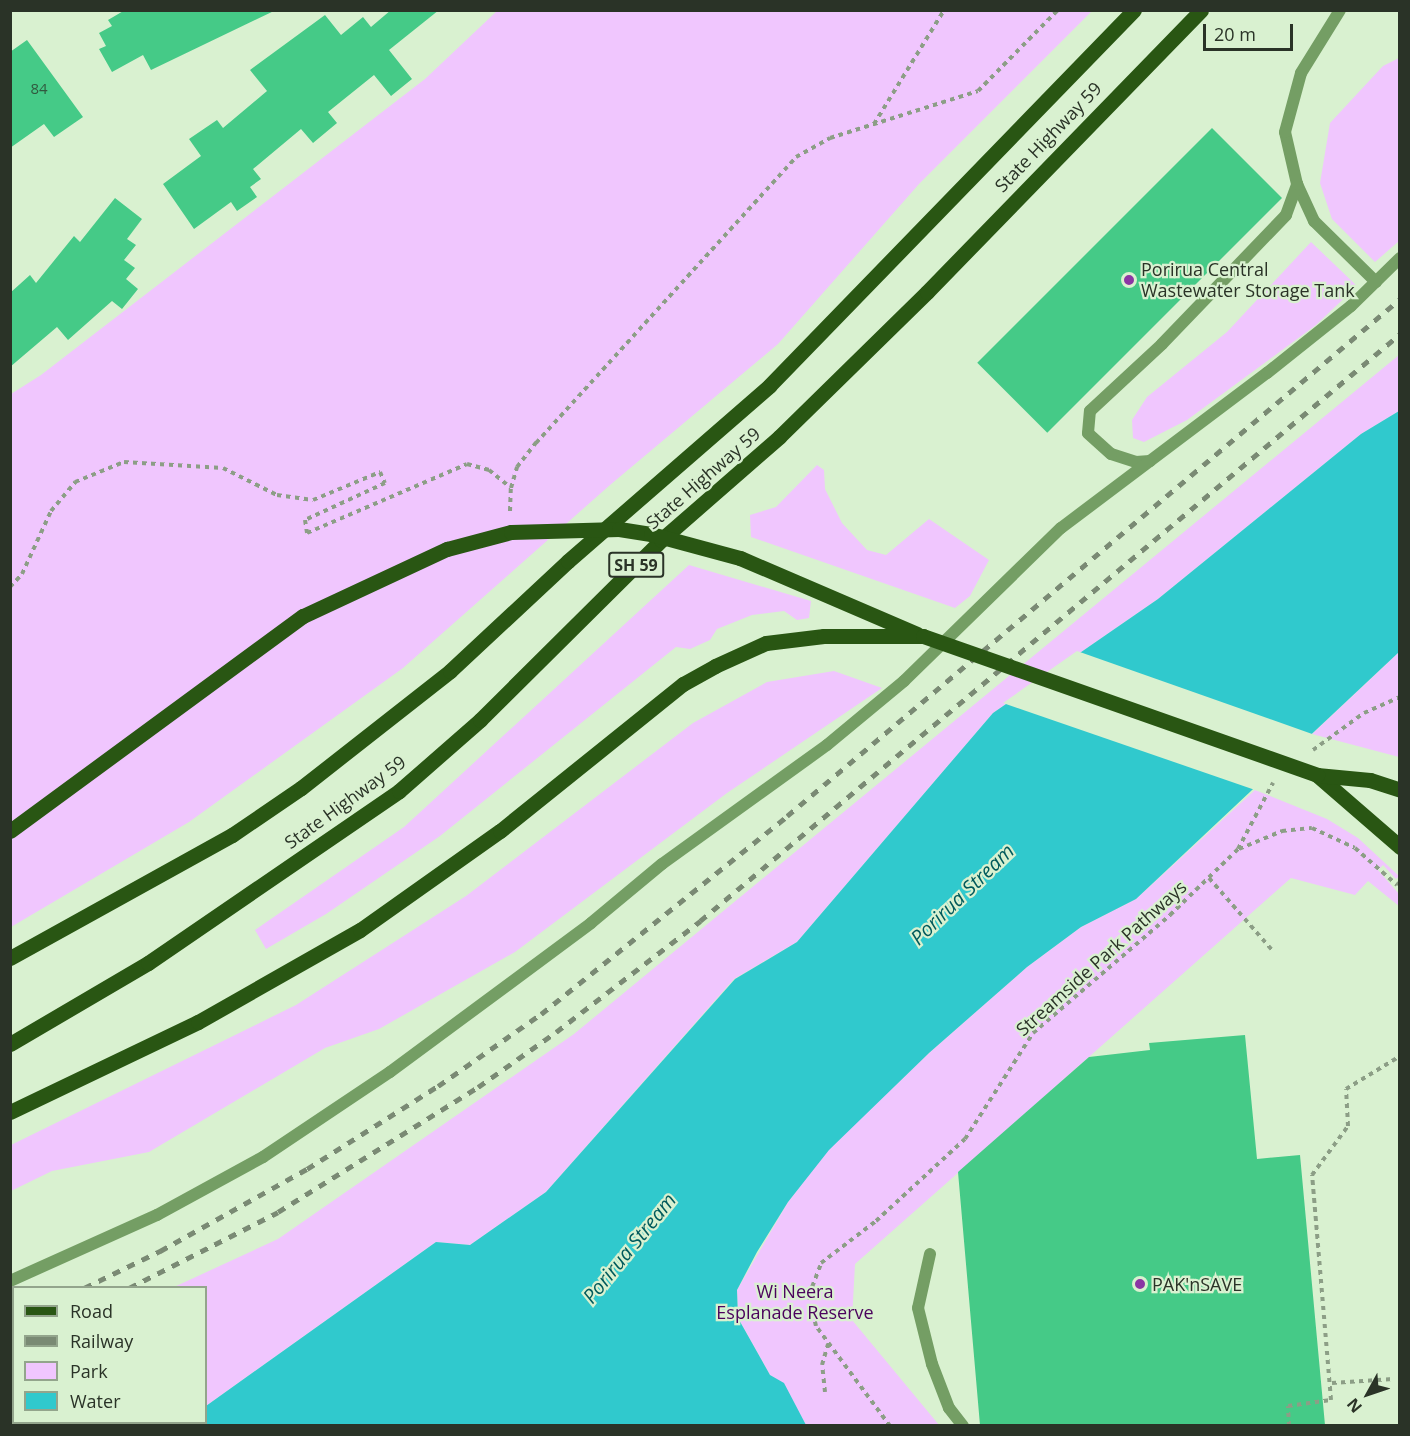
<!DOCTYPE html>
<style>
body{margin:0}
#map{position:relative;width:1410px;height:1436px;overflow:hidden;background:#d9f1d0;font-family:"Open Sans",sans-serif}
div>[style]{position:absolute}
.green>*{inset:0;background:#f0c6fe}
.water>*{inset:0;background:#30c9cd}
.pier>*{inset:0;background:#d9f1d0}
.building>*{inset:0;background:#45ca87;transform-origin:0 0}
.path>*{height:4px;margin-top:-2px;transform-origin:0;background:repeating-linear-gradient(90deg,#8c9e86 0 4.5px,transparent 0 9px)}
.lane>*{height:12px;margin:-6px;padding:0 6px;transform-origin:6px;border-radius:6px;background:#749e64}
.primary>*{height:15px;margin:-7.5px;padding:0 7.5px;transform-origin:7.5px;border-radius:7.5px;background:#295613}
.rail>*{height:4.5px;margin-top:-2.25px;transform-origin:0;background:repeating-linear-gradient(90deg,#7a8a74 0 8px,transparent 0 16px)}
.primary-bridge>*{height:15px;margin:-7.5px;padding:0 7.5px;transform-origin:7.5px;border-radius:7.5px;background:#295613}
.dots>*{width:16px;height:16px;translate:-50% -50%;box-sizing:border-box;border:3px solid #d9f1d0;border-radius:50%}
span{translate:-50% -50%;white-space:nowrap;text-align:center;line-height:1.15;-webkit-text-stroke:4.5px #d9f1d0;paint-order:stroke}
.number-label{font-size:15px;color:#31593f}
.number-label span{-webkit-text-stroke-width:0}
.shield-label span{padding:2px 4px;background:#d9f1d0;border:2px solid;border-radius:4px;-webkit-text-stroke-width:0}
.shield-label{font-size:16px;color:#2a3327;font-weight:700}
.street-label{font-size:18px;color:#2a3327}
.poi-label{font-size:18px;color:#2a3327}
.left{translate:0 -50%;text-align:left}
.park-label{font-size:18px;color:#4b035d}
.water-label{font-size:20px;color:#005a5c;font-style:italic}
.frame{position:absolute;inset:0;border:12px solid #2a3327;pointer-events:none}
.legend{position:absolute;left:12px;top:1286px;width:195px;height:138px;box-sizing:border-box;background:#d9f1d0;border:2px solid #93a58c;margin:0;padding:8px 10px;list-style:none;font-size:18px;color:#2a3327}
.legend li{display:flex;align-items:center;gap:12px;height:30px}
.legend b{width:30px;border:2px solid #93a58c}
.north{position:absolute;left:1338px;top:1364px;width:60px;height:60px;-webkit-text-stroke:4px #d9f1d0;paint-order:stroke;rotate:230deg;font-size:16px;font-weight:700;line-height:24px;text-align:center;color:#2a3327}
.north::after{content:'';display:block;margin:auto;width:21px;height:27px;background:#2a3327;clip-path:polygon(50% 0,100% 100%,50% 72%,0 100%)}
.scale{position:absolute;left:1203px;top:24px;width:90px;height:27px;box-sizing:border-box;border:3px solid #2a3327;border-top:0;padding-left:8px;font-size:18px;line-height:21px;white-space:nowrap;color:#2a3327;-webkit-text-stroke:4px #d9f1d0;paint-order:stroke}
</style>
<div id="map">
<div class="green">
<i style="clip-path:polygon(497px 11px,1092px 11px,919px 184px,778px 344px,610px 485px,403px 668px,189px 822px,11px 927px,11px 394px,41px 375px,425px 79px)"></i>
<i style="clip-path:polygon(1399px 58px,1399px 241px,1375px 262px,1332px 219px,1320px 183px,1330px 123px,1383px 66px)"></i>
<i style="clip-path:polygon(1311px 242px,1357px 286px,1316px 325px,1187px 420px,1144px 442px,1133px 438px,1132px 420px,1147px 397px,1227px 332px)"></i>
<i style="clip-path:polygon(1399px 355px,1399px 411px,1361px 434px,1158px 599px,993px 713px,797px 942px,734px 979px,546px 1192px,470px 1245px,436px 1242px,206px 1406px,206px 1288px,172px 1288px,278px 1239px,574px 1034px)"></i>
<i style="clip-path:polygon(817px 465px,824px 470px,825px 489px,842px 523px,867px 550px,886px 555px,929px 519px,989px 560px,970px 596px,955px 608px,751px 537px,750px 515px,776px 507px)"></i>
<i style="clip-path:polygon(689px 565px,811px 601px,809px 618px,797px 620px,784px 611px,752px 615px,717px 629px,710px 640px,690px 649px,676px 647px,440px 836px,326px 914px,266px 949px,255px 930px,404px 827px)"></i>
<i style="clip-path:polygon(1399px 652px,1399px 757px,1312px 734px,1378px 672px)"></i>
<i style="clip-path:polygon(834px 671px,882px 688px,727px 793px,515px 952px,379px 1029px,325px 1048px,149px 1152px,52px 1171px,11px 1191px,11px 1145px,296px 1005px,466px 896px,693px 723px,767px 682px)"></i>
<i style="clip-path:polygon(1255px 790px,1327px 819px,1358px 838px,1399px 876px,1396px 879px,1383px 865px,1378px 870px,1399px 894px,1399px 906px,1368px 881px,1355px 895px,1291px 878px,855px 1264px,852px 1320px,939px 1425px,652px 1426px,770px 1375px,738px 1318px,737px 1290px,788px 1202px,829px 1149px,929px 1053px,1027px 967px,1081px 927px,1136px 899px)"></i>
<i style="clip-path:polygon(13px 1360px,14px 1422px,182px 1423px,11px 1425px)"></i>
</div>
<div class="water">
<i style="clip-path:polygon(1399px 411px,1399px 652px,1136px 899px,1081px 927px,1027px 967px,929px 1053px,829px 1150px,788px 1202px,757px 1252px,737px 1290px,738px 1318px,770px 1375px,784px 1383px,806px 1425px,178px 1426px,206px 1422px,206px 1406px,436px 1242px,470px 1245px,546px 1192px,735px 979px,797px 942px,993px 713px,1158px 599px,1361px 434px)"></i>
</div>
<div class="pier">
<i style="clip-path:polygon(1077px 651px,1315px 735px,1258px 791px,1003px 703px)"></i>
</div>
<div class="building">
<i style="clip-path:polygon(125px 10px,276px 10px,151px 70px,143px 55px,112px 72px,99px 49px,106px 46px,99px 33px,112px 26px,108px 20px)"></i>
<i style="clip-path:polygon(391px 10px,439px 10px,389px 50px,412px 79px,391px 96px,374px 75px,328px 112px,337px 123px,313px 143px,301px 129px,253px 169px,261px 179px,250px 187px,257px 197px,237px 211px,231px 202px,194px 229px,163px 184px,201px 156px,189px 139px,217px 120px,223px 128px,267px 91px,250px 70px,325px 15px,341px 35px,363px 17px,371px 27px)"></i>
<i style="clip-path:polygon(27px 40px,83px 117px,54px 137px,44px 124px,10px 148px,10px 52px)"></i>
<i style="left:1212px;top:128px;width:99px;height:332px;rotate:45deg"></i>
<i style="clip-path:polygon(115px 198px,142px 219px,127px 239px,136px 245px,124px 260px,135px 268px,126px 279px,138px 289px,122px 309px,112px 301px,68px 340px,57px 327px,10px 367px,10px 293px,30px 275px,36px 283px,74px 236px,80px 242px)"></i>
<i style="clip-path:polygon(1245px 1035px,1257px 1159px,1300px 1155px,1325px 1425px,980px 1425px,958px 1172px,1089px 1057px,1150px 1050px,1149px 1043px)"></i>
</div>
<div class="path">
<i style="left:874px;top:124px;width:134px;rotate:-58.4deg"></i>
<i style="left:510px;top:511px;width:23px;rotate:-88deg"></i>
<i style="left:511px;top:488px;width:22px;rotate:-74deg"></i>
<i style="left:517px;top:467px;width:31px;rotate:-52deg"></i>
<i style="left:536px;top:443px;width:387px;rotate:-47.7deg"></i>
<i style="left:796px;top:157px;width:39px;rotate:-29deg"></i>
<i style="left:830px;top:138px;width:155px;rotate:-17.6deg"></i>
<i style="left:978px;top:91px;width:114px;rotate:-45.4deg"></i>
<i style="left:10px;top:587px;width:18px;rotate:-47deg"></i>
<i style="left:22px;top:574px;width:69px;rotate:-65.3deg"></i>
<i style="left:51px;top:511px;width:38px;rotate:-50deg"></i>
<i style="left:75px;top:482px;width:53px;rotate:-22.2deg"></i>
<i style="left:124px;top:462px;width:99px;rotate:3.5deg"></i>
<i style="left:223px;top:468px;width:60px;rotate:26.6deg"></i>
<i style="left:277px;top:495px;width:36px;rotate:8deg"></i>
<i style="left:313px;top:500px;width:73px;rotate:-22.7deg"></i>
<i style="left:380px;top:472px;width:12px;rotate:66deg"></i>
<i style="left:385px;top:483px;width:88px;rotate:155.2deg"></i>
<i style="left:305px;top:520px;width:13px;rotate:81deg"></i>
<i style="left:307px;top:533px;width:174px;rotate:-23.3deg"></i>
<i style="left:467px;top:464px;width:23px;rotate:15deg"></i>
<i style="left:489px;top:470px;width:28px;rotate:39deg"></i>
<i style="left:1313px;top:750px;width:63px;rotate:-36deg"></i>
<i style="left:1364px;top:713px;width:39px;rotate:-24deg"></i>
<i style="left:1239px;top:849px;width:47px;rotate:-22.7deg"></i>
<i style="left:1282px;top:831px;width:30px;rotate:-6deg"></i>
<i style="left:1312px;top:828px;width:47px;rotate:24.9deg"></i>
<i style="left:1355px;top:848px;width:56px;rotate:41.4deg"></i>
<i style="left:1397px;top:885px;width:4px;rotate:-45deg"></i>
<i style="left:1209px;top:878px;width:97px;rotate:48.8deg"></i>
<i style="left:1332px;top:1383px;width:61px;rotate:-3.8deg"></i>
<i style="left:825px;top:1392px;width:27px;rotate:-96deg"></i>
<i style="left:822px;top:1365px;width:22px;rotate:-74deg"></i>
<i style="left:890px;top:1426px;width:124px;rotate:-126.5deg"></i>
<i style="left:816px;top:1326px;width:32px;rotate:-103deg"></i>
<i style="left:809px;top:1295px;width:34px;rotate:-69deg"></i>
<i style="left:821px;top:1263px;width:69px;rotate:-37.4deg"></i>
<i style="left:876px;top:1221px;width:121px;rotate:-42.7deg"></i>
<i style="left:965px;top:1139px;width:126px;rotate:-57.3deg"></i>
<i style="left:1033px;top:1033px;width:181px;rotate:-40.7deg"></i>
<i style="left:1170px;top:915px;width:95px;rotate:-44.1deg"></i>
<i style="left:1238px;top:849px;width:75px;rotate:-62.1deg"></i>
<i style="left:1289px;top:1426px;width:20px;rotate:-93deg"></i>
<i style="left:1288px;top:1406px;width:43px;rotate:-7.9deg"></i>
<i style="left:1331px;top:1400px;width:226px;rotate:-94.8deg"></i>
<i style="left:1312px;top:1175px;width:61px;rotate:-53.7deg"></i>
<i style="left:1348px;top:1126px;width:37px;rotate:-93deg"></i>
<i style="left:1346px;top:1089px;width:63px;rotate:-31.4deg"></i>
</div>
<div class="lane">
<i style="left:1297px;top:184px;width:41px;rotate:65.3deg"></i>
<i style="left:1314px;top:221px;width:87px;rotate:44.5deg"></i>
<i style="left:1150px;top:461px;width:14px;rotate:176deg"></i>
<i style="left:1136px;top:462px;width:26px;rotate:-162deg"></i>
<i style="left:1111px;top:454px;width:31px;rotate:-138deg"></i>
<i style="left:1088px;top:433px;width:22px;rotate:-85deg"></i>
<i style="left:1090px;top:411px;width:98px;rotate:-42.9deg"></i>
<i style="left:1162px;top:344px;width:179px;rotate:-46.1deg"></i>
<i style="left:1286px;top:215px;width:33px;rotate:-70deg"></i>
<i style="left:1297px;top:184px;width:53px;rotate:-103deg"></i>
<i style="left:1285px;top:132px;width:61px;rotate:-74.8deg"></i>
<i style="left:1301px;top:73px;width:74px;rotate:-58.2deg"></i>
<i style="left:930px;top:1254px;width:55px;rotate:102.5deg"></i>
<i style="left:918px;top:1308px;width:58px;rotate:76deg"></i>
<i style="left:932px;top:1364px;width:47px;rotate:68.9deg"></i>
<i style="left:949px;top:1408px;width:23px;rotate:52deg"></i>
<i style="left:10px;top:1281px;width:161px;rotate:-24.2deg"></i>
<i style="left:157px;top:1215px;width:121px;rotate:-28.7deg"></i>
<i style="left:263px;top:1157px;width:153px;rotate:-33.8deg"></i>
<i style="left:390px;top:1072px;width:250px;rotate:-36.5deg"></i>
<i style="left:591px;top:923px;width:92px;rotate:-39.7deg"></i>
<i style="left:662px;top:864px;width:203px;rotate:-35.8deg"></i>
<i style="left:827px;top:745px;width:100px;rotate:-39.7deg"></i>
<i style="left:904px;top:681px;width:219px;rotate:-44.3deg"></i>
<i style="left:1061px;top:528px;width:258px;rotate:-37deg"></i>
<i style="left:1267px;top:373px;width:107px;rotate:-38.6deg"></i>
<i style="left:1351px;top:306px;width:69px;rotate:-44.4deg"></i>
</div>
<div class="primary">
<i style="left:740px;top:558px;width:193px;rotate:23.2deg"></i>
<i style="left:1317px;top:775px;width:110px;rotate:40.9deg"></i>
<i style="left:1317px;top:775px;width:53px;rotate:5.4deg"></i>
<i style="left:1370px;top:780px;width:32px;rotate:18deg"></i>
<i style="left:10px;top:831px;width:363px;rotate:-36.3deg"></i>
<i style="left:303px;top:616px;width:159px;rotate:-25deg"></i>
<i style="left:10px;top:958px;width:254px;rotate:-29deg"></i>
<i style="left:232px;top:835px;width:83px;rotate:-34.3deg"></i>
<i style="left:301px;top:788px;width:189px;rotate:-38.1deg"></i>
<i style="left:450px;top:671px;width:161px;rotate:-43deg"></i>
<i style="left:568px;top:561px;width:267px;rotate:-41deg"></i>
<i style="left:769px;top:386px;width:524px;rotate:-45.85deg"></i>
<i style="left:10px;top:1044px;width:160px;rotate:-30.4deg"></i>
<i style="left:148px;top:963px;width:304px;rotate:-34.4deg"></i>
<i style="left:399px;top:791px;width:108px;rotate:-41.2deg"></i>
<i style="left:480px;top:720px;width:255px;rotate:-44.8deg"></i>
<i style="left:661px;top:540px;width:157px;rotate:-41.1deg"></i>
<i style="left:779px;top:437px;width:207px;rotate:-44.4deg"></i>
<i style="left:927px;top:292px;width:393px;rotate:-45.8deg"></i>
<i style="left:10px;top:1112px;width:208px;rotate:-25.6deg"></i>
<i style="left:198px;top:1022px;width:186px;rotate:-29.6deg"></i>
<i style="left:360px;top:930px;width:171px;rotate:-35.3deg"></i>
<i style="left:500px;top:831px;width:235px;rotate:-38.8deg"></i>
<i style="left:683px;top:684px;width:37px;rotate:-29deg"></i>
<i style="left:715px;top:666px;width:56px;rotate:-24.3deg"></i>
<i style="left:766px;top:643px;width:58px;rotate:-6.9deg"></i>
<i style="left:824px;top:636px;width:99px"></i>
</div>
<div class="rail">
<i style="left:84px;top:1288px;width:85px;rotate:-26deg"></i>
<i style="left:160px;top:1251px;width:168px;rotate:-29.2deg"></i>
<i style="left:307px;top:1169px;width:155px;rotate:-32.4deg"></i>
<i style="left:438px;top:1086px;width:126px;rotate:-35deg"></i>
<i style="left:541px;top:1014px;width:316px;rotate:-38.8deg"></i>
<i style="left:787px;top:816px;width:802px;rotate:-40.14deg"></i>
<i style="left:129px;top:1288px;width:167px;rotate:-27deg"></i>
<i style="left:278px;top:1212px;width:236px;rotate:-32deg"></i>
<i style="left:478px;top:1087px;width:95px;rotate:-35.2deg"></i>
<i style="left:556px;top:1032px;width:182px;rotate:-37.6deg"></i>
<i style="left:700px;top:921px;width:914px;rotate:-39.98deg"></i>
<i style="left:10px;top:1320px;width:4px;rotate:-14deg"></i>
<i style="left:10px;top:1342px;width:4px;rotate:-14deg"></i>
</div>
<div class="primary-bridge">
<i style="left:447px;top:549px;width:66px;rotate:-14.9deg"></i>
<i style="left:511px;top:532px;width:108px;rotate:-1.6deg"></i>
<i style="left:619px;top:529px;width:32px;rotate:9deg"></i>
<i style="left:651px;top:534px;width:92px;rotate:15.1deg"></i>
<i style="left:923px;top:636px;width:418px;rotate:19.4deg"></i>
</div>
<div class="dots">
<i style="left:1129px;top:280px;background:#8b36a4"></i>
<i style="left:1140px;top:1284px;background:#8b36a4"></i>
</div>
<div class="number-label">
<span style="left:39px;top:89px">84</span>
</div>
<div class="shield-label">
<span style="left:636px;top:565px">SH 59</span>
</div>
<div class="street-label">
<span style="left:1048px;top:137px;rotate:-46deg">State Highway 59</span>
<span style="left:703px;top:478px;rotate:-41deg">State Highway 59</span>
<span style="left:345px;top:802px;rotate:-36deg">State Highway 59</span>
<span style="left:1101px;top:958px;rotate:-42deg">Streamside Park Pathways</span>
</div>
<div class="poi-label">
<span class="left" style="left:1141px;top:280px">Porirua Central<br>Wastewater Storage Tank</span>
<span class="left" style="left:1152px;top:1284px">PAK'nSAVE</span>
</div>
<div class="park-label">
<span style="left:795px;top:1302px">Wi Neera<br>Esplanade Reserve</span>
</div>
<div class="water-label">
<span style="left:962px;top:894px;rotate:-44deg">Porirua Stream</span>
<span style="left:629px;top:1248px;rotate:-51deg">Porirua Stream</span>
</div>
<div class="frame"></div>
<ul class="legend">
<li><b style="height:8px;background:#295613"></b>Road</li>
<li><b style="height:8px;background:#7a8a74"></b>Railway</li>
<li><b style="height:16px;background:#f0c6fe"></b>Park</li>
<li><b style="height:16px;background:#30c9cd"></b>Water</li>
</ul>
<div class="north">N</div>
<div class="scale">20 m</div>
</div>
